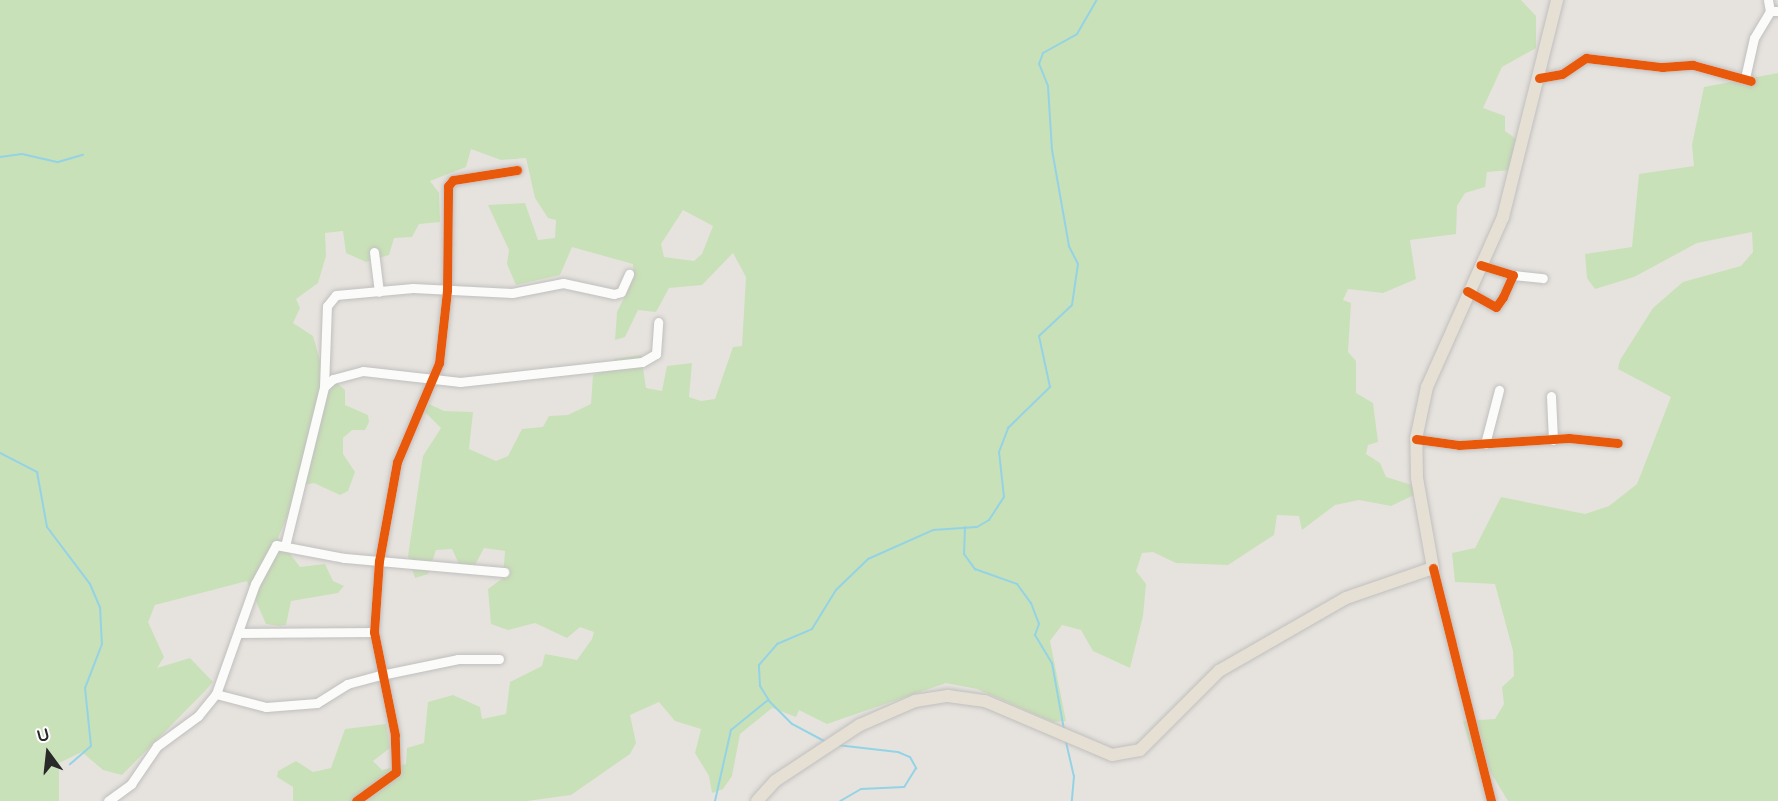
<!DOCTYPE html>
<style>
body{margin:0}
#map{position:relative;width:1778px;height:801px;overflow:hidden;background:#e6e3de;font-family:"Varela Round",sans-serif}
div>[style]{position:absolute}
.green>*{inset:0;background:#c9e1b8}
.stream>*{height:2px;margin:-1px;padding:0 1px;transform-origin:1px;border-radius:1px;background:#94d3e6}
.roads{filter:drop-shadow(0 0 2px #c0bfbf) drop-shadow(0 0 2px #c0bfbf)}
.minor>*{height:9px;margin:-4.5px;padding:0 4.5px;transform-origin:4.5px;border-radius:4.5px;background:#fbfbfa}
.major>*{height:12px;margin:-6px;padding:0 6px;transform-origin:6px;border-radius:6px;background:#e5e0d3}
.cycleway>*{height:9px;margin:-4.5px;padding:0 4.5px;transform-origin:4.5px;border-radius:4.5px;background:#e8590c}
span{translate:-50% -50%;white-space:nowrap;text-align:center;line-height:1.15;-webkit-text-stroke:5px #fff;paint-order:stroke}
.north{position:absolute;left:18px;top:723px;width:60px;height:60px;-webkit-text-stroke:4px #fff;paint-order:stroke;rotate:345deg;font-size:16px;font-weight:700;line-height:24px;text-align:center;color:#292929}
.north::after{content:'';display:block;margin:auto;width:21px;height:27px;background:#292929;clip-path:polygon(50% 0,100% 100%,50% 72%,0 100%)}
</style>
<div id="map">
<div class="green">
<i style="clip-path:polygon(evenodd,0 0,1521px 0,1536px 16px,1536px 48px,1502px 67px,1483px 108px,1505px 116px,1505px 131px,1516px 139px,1511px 170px,1487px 172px,1485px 187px,1465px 193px,1457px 206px,1456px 234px,1410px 240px,1416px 279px,1383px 293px,1348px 289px,1343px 300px,1351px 303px,1348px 352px,1356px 361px,1356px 393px,1373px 403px,1378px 442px,1368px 445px,1366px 454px,1380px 463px,1386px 477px,1412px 485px,1414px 495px,1391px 506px,1359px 500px,1335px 505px,1302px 530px,1299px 516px,1277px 515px,1274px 535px,1228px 565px,1176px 563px,1153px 552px,1142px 553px,1136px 571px,1146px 584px,1143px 616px,1130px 668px,1093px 651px,1081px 630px,1062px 625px,1050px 641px,1066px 721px,1053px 722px,977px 689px,946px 683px,827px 724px,799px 710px,796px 717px,772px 708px,740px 734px,732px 776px,723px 789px,712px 793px,709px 776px,695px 753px,701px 729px,675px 721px,659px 702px,630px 715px,636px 743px,630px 754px,571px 795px,527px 801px,293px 801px,293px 787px,277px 777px,278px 771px,296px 761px,313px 772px,331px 768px,345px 729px,386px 724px,390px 748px,373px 761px,382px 770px,406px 764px,407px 748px,424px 743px,428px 702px,453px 695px,480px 707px,482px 719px,506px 714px,510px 682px,542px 666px,545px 654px,577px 660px,592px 639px,594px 632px,580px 627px,567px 638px,535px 623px,508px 630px,491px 624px,488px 589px,503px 578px,505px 551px,484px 548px,475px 565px,459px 564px,452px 549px,436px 550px,428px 574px,415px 578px,408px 556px,423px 456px,441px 428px,425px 412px,429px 404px,444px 411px,473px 412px,469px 449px,496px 461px,508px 456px,522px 429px,543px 427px,549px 416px,568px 415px,591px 404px,593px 375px,612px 369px,614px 359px,641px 355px,646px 388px,662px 391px,667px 366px,692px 363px,689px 397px,701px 401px,715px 399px,733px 347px,742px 346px,746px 277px,733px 253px,702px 285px,669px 288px,656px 312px,638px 310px,625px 337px,615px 340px,617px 312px,634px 278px,633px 264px,572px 247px,560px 275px,516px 285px,507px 264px,509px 250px,488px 205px,525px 203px,538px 240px,555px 238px,556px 220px,548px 218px,535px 198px,526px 158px,501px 160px,471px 149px,466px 167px,430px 181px,439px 193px,440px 222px,419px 224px,412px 237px,394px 238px,389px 255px,366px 262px,346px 253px,343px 231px,325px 233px,326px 256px,318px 283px,296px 299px,300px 308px,293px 323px,313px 336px,323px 371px,345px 390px,345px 405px,368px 415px,369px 422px,365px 430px,352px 430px,343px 438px,343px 454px,355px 472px,348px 491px,340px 495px,314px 483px,300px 486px,278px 538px,300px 567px,325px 564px,333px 581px,344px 586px,338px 593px,291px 601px,286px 625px,279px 626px,266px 624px,247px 581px,155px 605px,148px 622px,164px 657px,157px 668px,190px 658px,213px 682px,204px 692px,122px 775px,103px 770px,82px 752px,59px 763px,59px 801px,0 801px,0 0,683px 210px,713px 226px,702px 254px,694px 261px,664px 257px,661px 244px,683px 210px)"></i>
<i style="clip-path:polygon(1778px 73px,1778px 801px,1508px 801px,1488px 768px,1477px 769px,1463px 721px,1495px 719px,1504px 704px,1502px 687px,1514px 676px,1513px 651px,1495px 584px,1455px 582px,1452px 553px,1475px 548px,1501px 497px,1585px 514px,1609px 506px,1637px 484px,1671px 397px,1618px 369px,1620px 360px,1653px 308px,1683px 282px,1741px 266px,1753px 252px,1752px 232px,1697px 243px,1634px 277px,1595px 289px,1587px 278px,1585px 254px,1632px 247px,1639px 174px,1694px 166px,1692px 145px,1704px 87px)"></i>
</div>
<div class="stream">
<i style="left:0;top:157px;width:22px;rotate:-8deg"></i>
<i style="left:22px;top:154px;width:37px;rotate:13deg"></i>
<i style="left:58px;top:162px;width:26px;rotate:-16deg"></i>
<i style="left:0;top:453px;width:42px;rotate:27.2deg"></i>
<i style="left:37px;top:472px;width:56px;rotate:79.7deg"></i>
<i style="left:47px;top:527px;width:71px;rotate:53deg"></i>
<i style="left:90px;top:584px;width:25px;rotate:67deg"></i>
<i style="left:100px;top:607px;width:37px;rotate:87deg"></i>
<i style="left:102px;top:644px;width:47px;rotate:111.1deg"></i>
<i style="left:85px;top:688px;width:58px;rotate:84.1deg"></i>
<i style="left:91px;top:746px;width:28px;rotate:139deg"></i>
<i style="left:965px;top:527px;width:27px;rotate:92deg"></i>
<i style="left:964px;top:554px;width:19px;rotate:54deg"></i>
<i style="left:975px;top:569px;width:45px;rotate:19.7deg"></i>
<i style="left:1017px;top:584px;width:24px;rotate:54deg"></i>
<i style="left:1031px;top:603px;width:22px;rotate:69deg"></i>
<i style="left:1039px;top:624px;width:12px;rotate:110deg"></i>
<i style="left:1035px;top:635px;width:33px;rotate:59deg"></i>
<i style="left:1052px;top:663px;width:68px;rotate:79.8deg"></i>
<i style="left:826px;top:742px;width:38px;rotate:-152deg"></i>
<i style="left:792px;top:724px;width:31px;rotate:-135deg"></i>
<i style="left:770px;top:702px;width:19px;rotate:-122deg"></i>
<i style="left:760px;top:686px;width:21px;rotate:-93deg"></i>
<i style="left:759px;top:665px;width:28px;rotate:-49deg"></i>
<i style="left:777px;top:644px;width:38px;rotate:-23deg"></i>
<i style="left:812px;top:629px;width:46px;rotate:-58.4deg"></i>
<i style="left:836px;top:590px;width:45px;rotate:-44.1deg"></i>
<i style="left:868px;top:559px;width:71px;rotate:-24deg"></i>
<i style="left:933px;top:530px;width:44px;rotate:-3.9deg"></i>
<i style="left:977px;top:527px;width:14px;rotate:-30deg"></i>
<i style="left:989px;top:520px;width:27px;rotate:-57deg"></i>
<i style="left:1004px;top:497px;width:45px;rotate:-96.3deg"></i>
<i style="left:999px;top:452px;width:26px;rotate:-69deg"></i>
<i style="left:1008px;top:428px;width:59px;rotate:-44.3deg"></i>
<i style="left:1050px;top:387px;width:52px;rotate:-102.2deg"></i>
<i style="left:1039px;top:336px;width:45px;rotate:-43.2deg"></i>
<i style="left:1072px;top:305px;width:41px;rotate:-81.7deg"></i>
<i style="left:1078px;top:264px;width:20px;rotate:-117deg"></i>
<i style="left:1069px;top:246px;width:97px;rotate:-100deg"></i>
<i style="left:1052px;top:150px;width:64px;rotate:-93.6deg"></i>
<i style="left:1048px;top:86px;width:24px;rotate:-112deg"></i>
<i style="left:1039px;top:64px;width:12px;rotate:-70deg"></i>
<i style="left:1043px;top:53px;width:39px;rotate:-29deg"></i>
<i style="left:1077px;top:34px;width:39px;rotate:-60deg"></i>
<i style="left:1066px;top:742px;width:35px;rotate:77deg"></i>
<i style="left:1074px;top:776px;width:25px;rotate:95deg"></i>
<i style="left:837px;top:745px;width:61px;rotate:6.5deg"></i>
<i style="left:898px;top:752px;width:13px;rotate:23deg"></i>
<i style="left:910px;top:757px;width:13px;rotate:61deg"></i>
<i style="left:916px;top:768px;width:22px;rotate:122deg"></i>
<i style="left:904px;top:787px;width:43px;rotate:177.3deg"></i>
<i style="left:861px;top:789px;width:24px;rotate:150deg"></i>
<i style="left:715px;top:801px;width:73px;rotate:-77.3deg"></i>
<i style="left:731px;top:730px;width:48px;rotate:-39deg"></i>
</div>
<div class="roads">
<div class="minor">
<i style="left:1768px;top:0;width:11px;rotate:80deg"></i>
<i style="left:1770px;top:11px;width:8px"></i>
<i style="left:1539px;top:78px;width:23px;rotate:-10deg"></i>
<i style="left:1562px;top:74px;width:29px;rotate:-34deg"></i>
<i style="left:1586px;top:58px;width:77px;rotate:6.8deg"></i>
<i style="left:1662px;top:67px;width:31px;rotate:-4deg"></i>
<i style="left:1693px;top:65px;width:60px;rotate:15.4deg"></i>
<i style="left:1745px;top:78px;width:41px;rotate:-77.3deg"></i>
<i style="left:1754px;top:38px;width:31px;rotate:-59deg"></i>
<i style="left:374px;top:252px;width:40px;rotate:82.9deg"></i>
<i style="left:1513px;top:275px;width:30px;rotate:6deg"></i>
<i style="left:1467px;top:291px;width:33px;rotate:29deg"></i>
<i style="left:1496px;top:307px;width:12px;rotate:-55deg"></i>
<i style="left:1503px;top:297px;width:24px;rotate:-66deg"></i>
<i style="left:1513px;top:275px;width:34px;rotate:-163deg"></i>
<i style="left:324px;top:387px;width:81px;rotate:-87.9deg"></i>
<i style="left:327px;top:306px;width:14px;rotate:-51deg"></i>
<i style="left:336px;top:295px;width:77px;rotate:-5.2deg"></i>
<i style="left:413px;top:288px;width:99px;rotate:2.9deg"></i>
<i style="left:512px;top:293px;width:52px;rotate:-11.1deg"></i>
<i style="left:563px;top:283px;width:52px;rotate:12.2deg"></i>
<i style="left:614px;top:294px;width:7px;rotate:-16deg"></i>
<i style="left:621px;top:292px;width:20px;rotate:-66deg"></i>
<i style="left:1551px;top:396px;width:44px;rotate:87.4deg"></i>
<i style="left:1416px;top:439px;width:43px;rotate:7.9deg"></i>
<i style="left:1459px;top:445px;width:110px;rotate:-3.6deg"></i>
<i style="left:1569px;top:438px;width:49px;rotate:5.8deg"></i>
<i style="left:1485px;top:444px;width:56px;rotate:-75.5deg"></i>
<i style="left:285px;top:546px;width:164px;rotate:-76.2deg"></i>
<i style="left:324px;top:387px;width:12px;rotate:-42deg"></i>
<i style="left:333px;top:379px;width:31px;rotate:-15deg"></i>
<i style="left:363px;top:371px;width:98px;rotate:6.5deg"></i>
<i style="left:460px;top:382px;width:183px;rotate:-6.3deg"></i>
<i style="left:642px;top:362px;width:16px;rotate:-30deg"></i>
<i style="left:656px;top:354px;width:32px;rotate:-86deg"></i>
<i style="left:1433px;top:568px;width:240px;rotate:76deg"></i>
<i style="left:239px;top:633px;width:135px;rotate:-0.4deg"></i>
<i style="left:216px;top:694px;width:52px;rotate:14.6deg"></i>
<i style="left:266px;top:707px;width:51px;rotate:-4.5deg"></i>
<i style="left:317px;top:703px;width:36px;rotate:-32deg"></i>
<i style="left:347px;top:684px;width:35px;rotate:-15deg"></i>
<i style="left:381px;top:675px;width:79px;rotate:-11.7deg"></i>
<i style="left:458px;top:659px;width:41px"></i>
<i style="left:108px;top:801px;width:29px;rotate:-36deg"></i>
<i style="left:131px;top:784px;width:46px;rotate:-55.6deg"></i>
<i style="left:157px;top:746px;width:51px;rotate:-36.2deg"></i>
<i style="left:198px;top:716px;width:28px;rotate:-51deg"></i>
<i style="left:216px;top:694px;width:117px;rotate:-70.5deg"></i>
<i style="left:255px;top:584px;width:44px;rotate:-61.7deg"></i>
<i style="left:276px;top:545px;width:69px;rotate:10.8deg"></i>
<i style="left:344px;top:558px;width:161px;rotate:5deg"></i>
<i style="left:356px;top:801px;width:49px;rotate:-35.9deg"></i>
<i style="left:396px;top:772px;width:37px;rotate:-92deg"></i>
<i style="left:395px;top:735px;width:105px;rotate:-101.5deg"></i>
<i style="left:374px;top:632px;width:71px;rotate:-86deg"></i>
<i style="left:379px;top:561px;width:101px;rotate:-79.7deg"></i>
<i style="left:397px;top:462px;width:108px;rotate:-67deg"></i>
<i style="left:439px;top:363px;width:73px;rotate:-83.7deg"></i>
<i style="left:447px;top:290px;width:104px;rotate:-89.4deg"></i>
<i style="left:448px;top:186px;width:8px;rotate:-50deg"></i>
<i style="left:453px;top:180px;width:65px;rotate:-8.9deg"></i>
</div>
<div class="major">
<i style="left:757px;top:801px;width:27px;rotate:-48deg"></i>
<i style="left:775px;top:781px;width:102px;rotate:-33.4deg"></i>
<i style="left:860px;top:725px;width:60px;rotate:-23.6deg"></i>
<i style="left:915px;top:701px;width:33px;rotate:-9deg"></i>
<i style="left:948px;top:696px;width:37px;rotate:8deg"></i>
<i style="left:985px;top:701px;width:138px;rotate:23deg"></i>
<i style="left:1112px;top:755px;width:28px;rotate:-10deg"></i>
<i style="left:1140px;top:750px;width:112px;rotate:-45deg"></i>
<i style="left:1219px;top:671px;width:146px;rotate:-29.9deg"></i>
<i style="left:1346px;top:598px;width:92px;rotate:-19deg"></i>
<i style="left:1433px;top:568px;width:91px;rotate:-100.1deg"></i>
<i style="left:1417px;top:478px;width:39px;rotate:-91deg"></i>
<i style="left:1416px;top:439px;width:53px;rotate:-78.1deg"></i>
<i style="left:1427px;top:387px;width:186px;rotate:-65.9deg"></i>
<i style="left:1503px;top:217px;width:224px;rotate:-76deg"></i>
</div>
</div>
<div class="cycleway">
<i style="left:1539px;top:78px;width:23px;rotate:-10deg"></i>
<i style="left:1562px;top:74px;width:29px;rotate:-34deg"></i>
<i style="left:1586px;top:58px;width:77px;rotate:6.8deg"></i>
<i style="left:1662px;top:67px;width:31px;rotate:-4deg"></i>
<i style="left:1693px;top:65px;width:60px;rotate:15.4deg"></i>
<i style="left:1467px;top:291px;width:33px;rotate:29deg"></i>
<i style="left:1496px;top:307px;width:12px;rotate:-55deg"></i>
<i style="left:1503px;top:297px;width:24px;rotate:-66deg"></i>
<i style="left:1513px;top:275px;width:34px;rotate:-163deg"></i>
<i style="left:1416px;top:439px;width:43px;rotate:7.9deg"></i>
<i style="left:1459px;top:445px;width:110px;rotate:-3.6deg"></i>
<i style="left:1569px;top:438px;width:49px;rotate:5.8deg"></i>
<i style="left:1433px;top:568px;width:240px;rotate:76deg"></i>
<i style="left:356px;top:801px;width:49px;rotate:-35.9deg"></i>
<i style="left:396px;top:772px;width:37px;rotate:-92deg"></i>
<i style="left:395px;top:735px;width:105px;rotate:-101.5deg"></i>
<i style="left:374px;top:632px;width:71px;rotate:-86deg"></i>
<i style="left:379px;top:561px;width:101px;rotate:-79.7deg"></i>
<i style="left:397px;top:462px;width:108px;rotate:-67deg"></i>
<i style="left:439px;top:363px;width:73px;rotate:-83.7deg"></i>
<i style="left:447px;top:290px;width:104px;rotate:-89.4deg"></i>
<i style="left:448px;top:186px;width:8px;rotate:-50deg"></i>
<i style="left:453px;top:180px;width:65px;rotate:-8.9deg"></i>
</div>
<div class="north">U</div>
</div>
